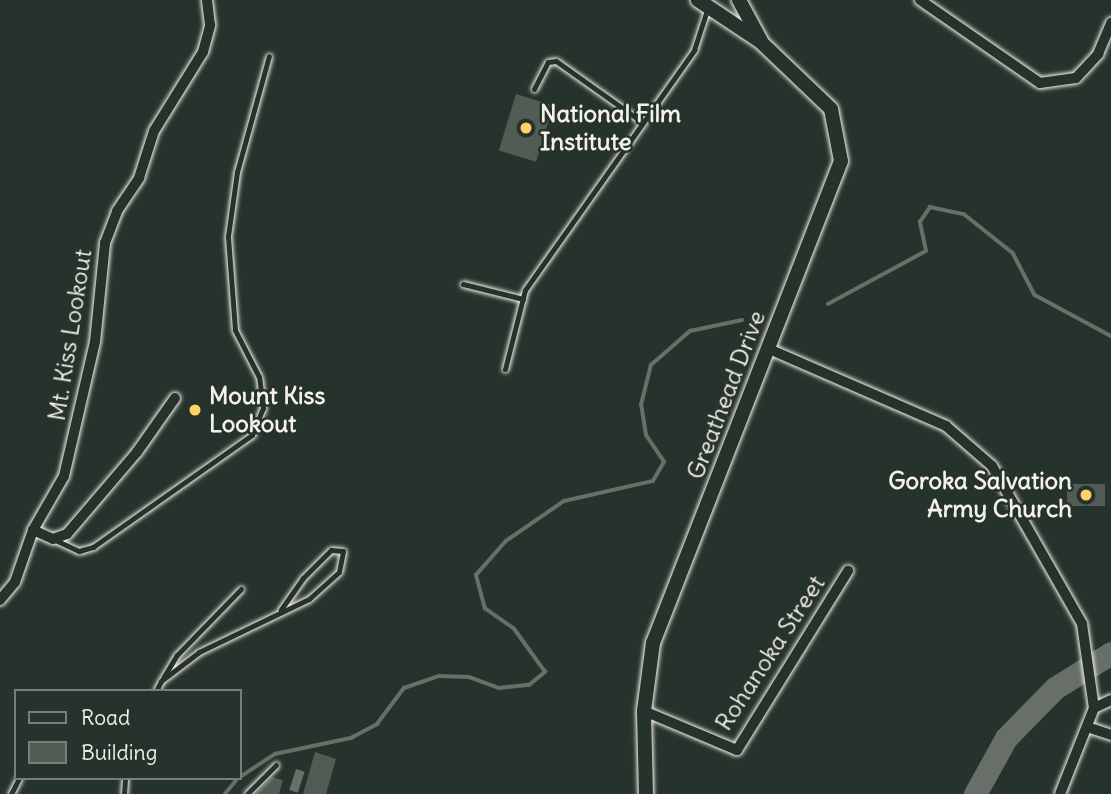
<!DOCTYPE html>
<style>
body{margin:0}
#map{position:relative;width:1111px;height:794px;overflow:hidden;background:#26332d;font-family:Delius,sans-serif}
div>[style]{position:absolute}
.water>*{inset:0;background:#676f68;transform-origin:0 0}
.stream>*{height:3.5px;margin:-1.75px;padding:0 1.75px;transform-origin:1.75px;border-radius:1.75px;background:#676f68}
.river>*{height:23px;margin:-11.5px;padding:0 11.5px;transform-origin:11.5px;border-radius:11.5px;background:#676f68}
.building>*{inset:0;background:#525c55;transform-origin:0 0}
.roads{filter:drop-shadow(0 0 2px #f4f1e8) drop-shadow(0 0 2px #f4f1e8)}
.lane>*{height:5px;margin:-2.5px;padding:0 2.5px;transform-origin:2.5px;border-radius:2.5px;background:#26332d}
.street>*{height:10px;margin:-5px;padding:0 5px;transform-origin:5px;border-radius:5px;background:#26332d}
.secondary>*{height:14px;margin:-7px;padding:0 7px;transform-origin:7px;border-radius:7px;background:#26332d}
.dots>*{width:19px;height:19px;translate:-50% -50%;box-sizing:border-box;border:4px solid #26332d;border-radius:50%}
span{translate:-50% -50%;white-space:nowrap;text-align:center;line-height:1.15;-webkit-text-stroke:5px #26332d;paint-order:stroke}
.poi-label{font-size:24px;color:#f4f1e8;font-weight:700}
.left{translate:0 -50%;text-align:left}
.right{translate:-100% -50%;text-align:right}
.street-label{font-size:24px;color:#f4f1e8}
.legend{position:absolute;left:14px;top:689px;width:228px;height:91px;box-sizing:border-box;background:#26332d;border:2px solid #787f78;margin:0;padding:9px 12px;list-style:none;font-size:21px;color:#f4f1e8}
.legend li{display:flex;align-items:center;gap:14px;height:35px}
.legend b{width:35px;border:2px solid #787f78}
</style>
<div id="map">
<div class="water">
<i style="left:296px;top:769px;width:9px;height:22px;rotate:18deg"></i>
</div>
<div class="stream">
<i style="left:828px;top:304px;width:111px;rotate:-28.4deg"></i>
<i style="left:926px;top:251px;width:30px;rotate:-102deg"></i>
<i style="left:920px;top:222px;width:18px;rotate:-56deg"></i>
<i style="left:930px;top:207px;width:35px;rotate:12deg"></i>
<i style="left:964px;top:214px;width:63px;rotate:38.5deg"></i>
<i style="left:1013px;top:253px;width:47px;rotate:62.4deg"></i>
<i style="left:1035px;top:295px;width:86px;rotate:28.3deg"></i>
<i style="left:240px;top:777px;width:42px;rotate:-33.3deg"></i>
<i style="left:275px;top:754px;width:78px;rotate:-11.9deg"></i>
<i style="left:351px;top:738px;width:30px;rotate:-28deg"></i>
<i style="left:377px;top:724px;width:45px;rotate:-53.1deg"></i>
<i style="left:404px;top:688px;width:37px;rotate:-19deg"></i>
<i style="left:439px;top:676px;width:30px;rotate:2deg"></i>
<i style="left:469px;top:677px;width:32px;rotate:20deg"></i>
<i style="left:499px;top:688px;width:30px;rotate:-6deg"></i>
<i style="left:529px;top:685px;width:21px;rotate:-39deg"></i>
<i style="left:545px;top:672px;width:53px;rotate:-125.8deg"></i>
<i style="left:514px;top:629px;width:35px;rotate:-145deg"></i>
<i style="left:485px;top:609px;width:35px;rotate:-105deg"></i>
<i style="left:476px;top:575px;width:45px;rotate:-48.6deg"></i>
<i style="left:506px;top:541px;width:70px;rotate:-34.6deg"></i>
<i style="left:564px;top:501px;width:91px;rotate:-12.7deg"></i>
<i style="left:653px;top:481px;width:22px;rotate:-60deg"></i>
<i style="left:664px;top:462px;width:32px;rotate:-124deg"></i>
<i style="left:646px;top:435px;width:30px;rotate:-99deg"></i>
<i style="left:641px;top:405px;width:41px;rotate:-76deg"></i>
<i style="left:651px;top:365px;width:52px;rotate:-41.1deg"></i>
<i style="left:690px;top:331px;width:53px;rotate:-11.9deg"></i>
<i style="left:225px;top:794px;width:21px;rotate:-51deg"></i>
</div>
<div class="river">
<i style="left:975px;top:794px;width:64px;rotate:-61deg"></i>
<i style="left:1006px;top:738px;width:70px;rotate:-45.6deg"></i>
<i style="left:1055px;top:688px;width:66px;rotate:-32deg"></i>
</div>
<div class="building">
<i style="left:516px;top:94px;width:39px;height:59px;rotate:17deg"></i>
<i style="left:1067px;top:484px;width:38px;height:22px"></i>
<i style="clip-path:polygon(315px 752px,336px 759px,326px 794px,303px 794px)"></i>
<i style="clip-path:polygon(272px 777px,283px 780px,279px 794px,255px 794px)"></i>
</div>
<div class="roads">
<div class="lane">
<i style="left:534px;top:89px;width:30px;rotate:-63deg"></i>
<i style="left:548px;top:62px;width:8px;rotate:-7deg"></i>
<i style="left:556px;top:61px;width:105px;rotate:35.3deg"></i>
<i style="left:463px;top:284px;width:62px;rotate:14deg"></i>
<i style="left:505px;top:369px;width:81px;rotate:-75.8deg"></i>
<i style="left:525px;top:290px;width:294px;rotate:-54.8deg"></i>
<i style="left:694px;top:50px;width:42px;rotate:-72deg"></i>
<i style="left:53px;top:539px;width:29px;rotate:25deg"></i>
<i style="left:79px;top:551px;width:15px;rotate:-16deg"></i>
<i style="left:93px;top:547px;width:194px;rotate:-35.2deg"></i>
<i style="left:252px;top:435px;width:29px;rotate:-68deg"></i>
<i style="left:263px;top:408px;width:31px;rotate:-97deg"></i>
<i style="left:259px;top:377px;width:53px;rotate:-117.1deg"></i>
<i style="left:235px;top:330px;width:94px;rotate:-94.3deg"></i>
<i style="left:228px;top:236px;width:65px;rotate:-82deg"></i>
<i style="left:237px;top:172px;width:120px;rotate:-74.6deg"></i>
<i style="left:163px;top:678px;width:27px;rotate:-59deg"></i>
<i style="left:177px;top:655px;width:92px;rotate:-45.9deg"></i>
<i style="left:156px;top:691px;width:11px;rotate:-63deg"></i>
<i style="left:161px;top:681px;width:48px;rotate:-37.3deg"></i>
<i style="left:199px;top:652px;width:122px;rotate:-25.7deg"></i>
<i style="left:309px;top:599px;width:40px;rotate:-42deg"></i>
<i style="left:339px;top:572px;width:21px;rotate:-79deg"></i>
<i style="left:343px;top:551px;width:12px;rotate:-175deg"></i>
<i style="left:331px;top:550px;width:40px;rotate:135deg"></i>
<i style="left:303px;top:578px;width:39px;rotate:125deg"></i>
<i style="left:11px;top:794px;width:18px;rotate:-63deg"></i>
<i style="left:124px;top:794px;width:16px;rotate:-86deg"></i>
<i style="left:247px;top:794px;width:41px;rotate:-45deg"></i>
</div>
<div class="street">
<i style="left:920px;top:0;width:146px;rotate:34.7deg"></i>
<i style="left:1040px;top:83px;width:36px;rotate:-8deg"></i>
<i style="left:1076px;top:78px;width:33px;rotate:-47deg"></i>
<i style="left:1098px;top:54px;width:34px;rotate:-67deg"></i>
<i style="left:769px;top:349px;width:193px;rotate:23.5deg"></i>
<i style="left:946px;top:426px;width:61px;rotate:41deg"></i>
<i style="left:992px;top:466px;width:182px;rotate:60.3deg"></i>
<i style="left:1082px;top:624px;width:85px;rotate:81.9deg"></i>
<i style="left:1094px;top:708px;width:92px;rotate:111.6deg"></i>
<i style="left:33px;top:530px;width:22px;rotate:24deg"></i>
<i style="left:53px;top:539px;width:15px;rotate:-20deg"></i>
<i style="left:67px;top:534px;width:108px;rotate:-49.5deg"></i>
<i style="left:137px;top:452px;width:66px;rotate:-54.9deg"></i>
<i style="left:0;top:600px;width:23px;rotate:-50deg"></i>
<i style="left:15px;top:582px;width:55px;rotate:-70.9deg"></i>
<i style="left:33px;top:530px;width:62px;rotate:-60.1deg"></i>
<i style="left:64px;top:476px;width:138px;rotate:-77deg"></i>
<i style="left:95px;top:342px;width:100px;rotate:-84.2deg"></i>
<i style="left:105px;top:243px;width:34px;rotate:-69deg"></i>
<i style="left:117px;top:211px;width:40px;rotate:-56deg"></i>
<i style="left:139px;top:178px;width:49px;rotate:-72.3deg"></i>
<i style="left:154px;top:131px;width:93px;rotate:-58.2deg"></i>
<i style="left:203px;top:52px;width:28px;rotate:-75deg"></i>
<i style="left:210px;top:25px;width:25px;rotate:-97deg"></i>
<i style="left:1094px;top:708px;width:19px;rotate:-25deg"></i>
<i style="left:644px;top:711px;width:101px;rotate:22.8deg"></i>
<i style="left:737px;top:750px;width:211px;rotate:-58.2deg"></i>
<i style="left:1087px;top:727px;width:25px;rotate:18deg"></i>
</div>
<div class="secondary">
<i style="left:739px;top:0;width:47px;rotate:61.8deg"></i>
<i style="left:646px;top:794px;width:83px;rotate:-91.4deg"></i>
<i style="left:644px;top:711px;width:69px;rotate:-82.5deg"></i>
<i style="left:653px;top:643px;width:517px;rotate:-68.69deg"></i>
<i style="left:841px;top:161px;width:53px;rotate:-100.9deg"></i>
<i style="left:831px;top:109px;width:97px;rotate:-136.3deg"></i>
<i style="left:761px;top:42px;width:76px;rotate:-146.3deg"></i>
</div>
</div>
<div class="dots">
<i style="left:526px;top:128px;background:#ffd166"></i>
<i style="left:195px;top:410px;background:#ffd166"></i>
<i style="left:1086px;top:495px;background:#ffd166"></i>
</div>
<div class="poi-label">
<span class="left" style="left:540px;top:128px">National Film<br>Institute</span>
<span class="left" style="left:209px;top:410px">Mount Kiss<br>Lookout</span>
<span class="right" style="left:1072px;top:495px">Goroka Salvation<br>Army Church</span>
</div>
<div class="street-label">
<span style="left:70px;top:335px;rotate:-81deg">Mt. Kiss Lookout</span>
<span style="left:726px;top:395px;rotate:-69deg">Greathead Drive</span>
<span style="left:770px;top:653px;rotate:-57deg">Rohanoka Street</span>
</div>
<ul class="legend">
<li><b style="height:9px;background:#26332d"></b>Road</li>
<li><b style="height:19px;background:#525c55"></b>Building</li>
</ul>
</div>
